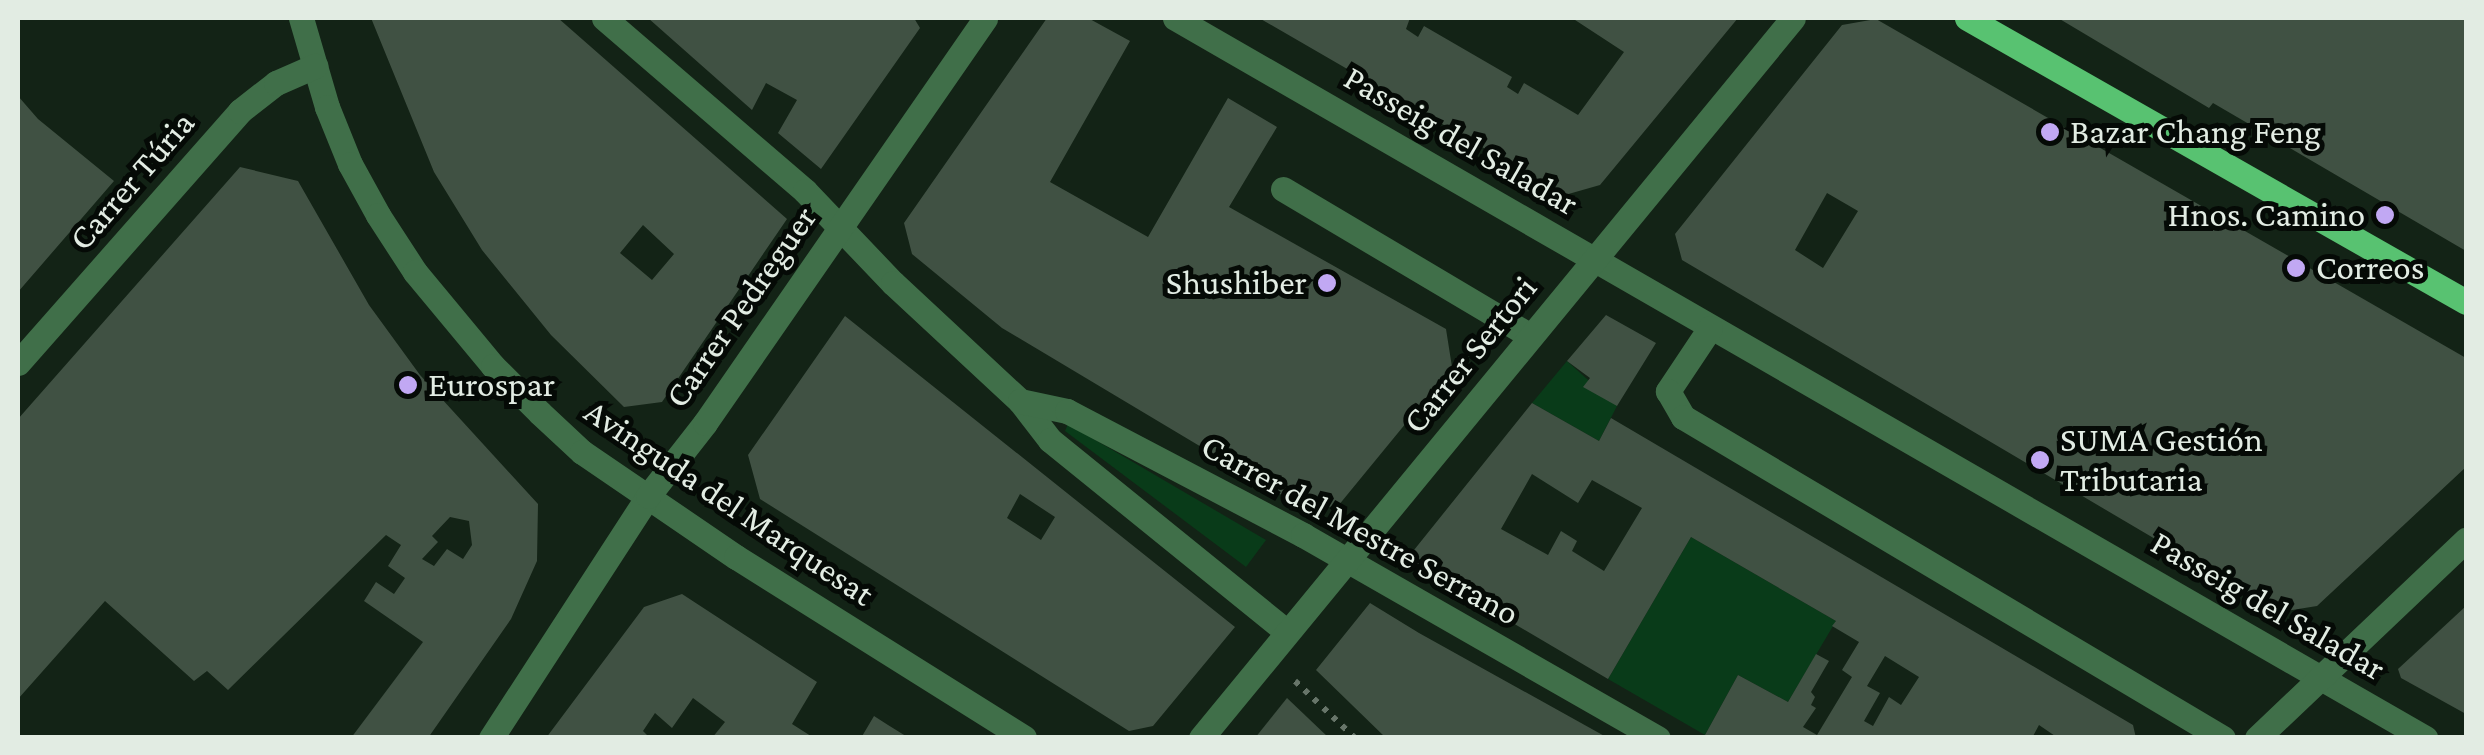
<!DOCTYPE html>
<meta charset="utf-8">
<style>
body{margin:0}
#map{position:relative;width:2484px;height:755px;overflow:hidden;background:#132316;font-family:"Crimson Pro",serif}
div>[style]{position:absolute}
.green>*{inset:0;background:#093b19}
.building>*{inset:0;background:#405143}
.path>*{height:6px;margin-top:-3px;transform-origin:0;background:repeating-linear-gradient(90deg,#677569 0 5px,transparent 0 13px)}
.minor>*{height:25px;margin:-12.5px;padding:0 12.5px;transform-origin:12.5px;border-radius:12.5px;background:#406f49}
.major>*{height:25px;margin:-12.5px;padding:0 12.5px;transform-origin:12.5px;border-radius:12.5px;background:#58c271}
.dots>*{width:28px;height:28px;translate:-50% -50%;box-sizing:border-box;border:5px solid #050a06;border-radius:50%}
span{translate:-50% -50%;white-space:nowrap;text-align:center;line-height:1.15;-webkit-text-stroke:10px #050a06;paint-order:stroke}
.poi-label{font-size:35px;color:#e2ece3}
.left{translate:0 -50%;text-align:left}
.right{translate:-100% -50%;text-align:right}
.street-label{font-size:35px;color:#e2ece3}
.frame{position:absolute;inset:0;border:20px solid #e2ece3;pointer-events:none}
</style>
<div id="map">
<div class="green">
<i style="clip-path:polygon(1567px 361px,1617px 406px,1599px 441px,1532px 403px)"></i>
<i style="clip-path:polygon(1068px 424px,1266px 540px,1246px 567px,1065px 431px)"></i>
<i style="clip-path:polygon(1691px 537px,1836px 621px,1788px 702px,1738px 675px,1705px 735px,1608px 679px)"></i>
</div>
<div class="building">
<i style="clip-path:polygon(evenodd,371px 18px,558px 18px,787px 219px,662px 402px,624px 407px,551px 335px,482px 250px,434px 172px,371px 18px,643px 225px,674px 254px,652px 280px,620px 253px,643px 225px)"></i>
<i style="clip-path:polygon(648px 18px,914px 18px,920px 28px,821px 169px,778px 133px,797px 100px,766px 83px,752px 110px)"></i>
<i style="clip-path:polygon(1047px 18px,1088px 18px,1130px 41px,1050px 182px,1148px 237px,1228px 98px,1277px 127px,1229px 207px,1446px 329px,1452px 367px,1338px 506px,1305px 509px,1002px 328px,912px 254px,904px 223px)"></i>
<i style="clip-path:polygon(1259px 18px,1410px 18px,1406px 29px,1418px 37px,1424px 26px,1512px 77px,1507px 87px,1518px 94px,1524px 83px,1578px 115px,1624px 52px,1572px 18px,1738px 18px,1600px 185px,1565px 195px)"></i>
<i style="clip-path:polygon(2058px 18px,2466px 18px,2466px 251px,2213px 103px,2209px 108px)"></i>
<i style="clip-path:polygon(evenodd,1876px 19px,2466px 358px,2466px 467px,2317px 606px,2279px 612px,1682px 260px,1675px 234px,1842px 25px,1876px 19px,1827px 193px,1858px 211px,1823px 268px,1795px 250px,1827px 193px)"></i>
<i style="clip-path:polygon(18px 96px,38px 119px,114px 181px,18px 292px)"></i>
<i style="clip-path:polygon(evenodd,240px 167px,298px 181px,369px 305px,420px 375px,538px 504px,537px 561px,511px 619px,428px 738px,351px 738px,423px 642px,364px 601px,376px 582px,394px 594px,405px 578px,388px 566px,401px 545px,386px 535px,228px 690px,207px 671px,194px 681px,105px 601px,18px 699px,18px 419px,240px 167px,450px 517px,469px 521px,472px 545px,463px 559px,447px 549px,434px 566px,422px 559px,438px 542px,432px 536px,450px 517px)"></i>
<i style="clip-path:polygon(1606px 315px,1656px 343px,1617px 406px,1583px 387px,1590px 378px,1567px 361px)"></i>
<i style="clip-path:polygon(evenodd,845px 316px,1235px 627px,1153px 726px,1129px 731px,760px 499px,748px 455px,845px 316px,1020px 494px,1055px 517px,1041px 540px,1007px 518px,1020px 494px)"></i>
<i style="clip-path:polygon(evenodd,1532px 403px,1599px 441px,1611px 418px,2133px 725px,2136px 738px,2058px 738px,2039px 725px,2032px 738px,1709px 738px,1705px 735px,1738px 675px,1788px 702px,1816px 654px,1829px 661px,1811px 692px,1815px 697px,1811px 705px,1816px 708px,1803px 727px,1817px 735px,1852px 677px,1842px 670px,1859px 642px,1832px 626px,1836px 621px,1691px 537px,1608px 679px,1406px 560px,1532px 403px,1532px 474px,1578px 503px,1592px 480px,1642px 508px,1604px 571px,1572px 551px,1577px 541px,1561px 531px,1548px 555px,1501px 529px,1532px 474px,1532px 403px,1885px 656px,1919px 677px,1901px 705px,1889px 697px,1873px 726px,1864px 721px,1880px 693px,1867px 686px,1885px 656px)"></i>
<i style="clip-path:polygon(682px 594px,817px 682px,792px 724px,814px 738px,712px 738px,725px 722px,693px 698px,672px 728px,655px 713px,643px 731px,650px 738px,546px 738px,644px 607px)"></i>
<i style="clip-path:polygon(1370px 603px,1419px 633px,1608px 738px,1386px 738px,1316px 670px)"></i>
<i style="clip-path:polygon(2466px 606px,2466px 714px,2401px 678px,2398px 669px)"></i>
<i style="clip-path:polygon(1287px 698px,1329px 738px,1255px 738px)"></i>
<i style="clip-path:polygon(874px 716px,888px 725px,909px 738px,861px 738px)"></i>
</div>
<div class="path">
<i style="left:1295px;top:681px;width:83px;rotate:43.5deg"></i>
</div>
<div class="minor">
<i style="left:301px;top:18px;width:93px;rotate:73.7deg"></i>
<i style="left:327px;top:107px;width:61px;rotate:68deg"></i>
<i style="left:350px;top:164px;width:58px;rotate:61.2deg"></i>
<i style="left:378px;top:215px;width:68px;rotate:57deg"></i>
<i style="left:415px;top:272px;width:122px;rotate:50.3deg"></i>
<i style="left:493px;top:366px;width:66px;rotate:45deg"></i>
<i style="left:540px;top:413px;width:57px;rotate:42.9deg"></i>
<i style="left:582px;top:452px;width:186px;rotate:34.3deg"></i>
<i style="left:736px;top:557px;width:340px;rotate:32.1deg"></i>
<i style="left:604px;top:18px;width:265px;rotate:40.7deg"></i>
<i style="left:805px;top:191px;width:127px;rotate:46.3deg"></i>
<i style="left:893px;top:283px;width:173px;rotate:42.9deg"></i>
<i style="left:1020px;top:401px;width:49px;rotate:52.4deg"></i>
<i style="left:1050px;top:440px;width:305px;rotate:39deg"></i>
<i style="left:1175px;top:18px;width:1443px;rotate:29.94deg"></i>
<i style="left:1283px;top:189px;width:288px;rotate:30.7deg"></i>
<i style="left:1710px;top:328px;width:76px;rotate:123.7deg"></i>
<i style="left:1668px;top:391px;width:30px;rotate:60deg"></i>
<i style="left:1683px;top:417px;width:628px;rotate:30.73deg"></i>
<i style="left:18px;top:363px;width:336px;rotate:-48.6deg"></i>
<i style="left:240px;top:111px;width:46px;rotate:-37.9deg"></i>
<i style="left:276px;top:83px;width:43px;rotate:-23.6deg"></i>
<i style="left:1020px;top:401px;width:48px;rotate:12deg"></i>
<i style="left:1067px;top:411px;width:267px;rotate:27.7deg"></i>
<i style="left:1303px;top:535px;width:409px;rotate:29.8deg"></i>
<i style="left:491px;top:738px;width:288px;rotate:-57deg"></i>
<i style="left:648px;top:496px;width:93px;rotate:-52deg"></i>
<i style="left:705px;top:423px;width:492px;rotate:-55.3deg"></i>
<i style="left:1201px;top:738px;width:932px;rotate:-50.57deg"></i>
<i style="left:2257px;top:738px;width:288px;rotate:-43.5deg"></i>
</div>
<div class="major">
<i style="left:1967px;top:18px;width:574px;rotate:29.65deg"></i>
</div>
<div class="dots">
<i style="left:2050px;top:132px;background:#c1a8f3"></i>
<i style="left:2385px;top:215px;background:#c1a8f3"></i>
<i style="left:2296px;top:268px;background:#c1a8f3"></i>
<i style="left:1327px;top:283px;background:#c1a8f3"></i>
<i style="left:408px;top:385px;background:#c1a8f3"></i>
<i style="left:2040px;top:460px;background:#c1a8f3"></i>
</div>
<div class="poi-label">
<span class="left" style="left:2070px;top:132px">Bazar Chang Feng</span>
<span class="right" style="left:2365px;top:215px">Hnos. Camino</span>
<span class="left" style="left:2316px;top:268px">Correos</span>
<span class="right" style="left:1307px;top:283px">Shushiber</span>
<span class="left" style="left:428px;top:385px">Eurospar</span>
<span class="left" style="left:2060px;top:460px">SUMA Gestión<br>Tributaria</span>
</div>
<div class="street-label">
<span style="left:1461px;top:141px;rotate:30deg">Passeig del Saladar</span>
<span style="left:132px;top:181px;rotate:-49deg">Carrer Túria</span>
<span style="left:741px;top:307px;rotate:-55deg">Carrer Pedreguer</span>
<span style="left:1470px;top:355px;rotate:-51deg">Carrer Sertori</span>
<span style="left:729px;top:503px;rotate:34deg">Avinguda del Marquesat</span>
<span style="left:1360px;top:530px;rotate:29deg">Carrer del Mestre Serrano</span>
<span style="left:2268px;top:606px;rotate:30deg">Passeig del Saladar</span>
</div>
<div class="frame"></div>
</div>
